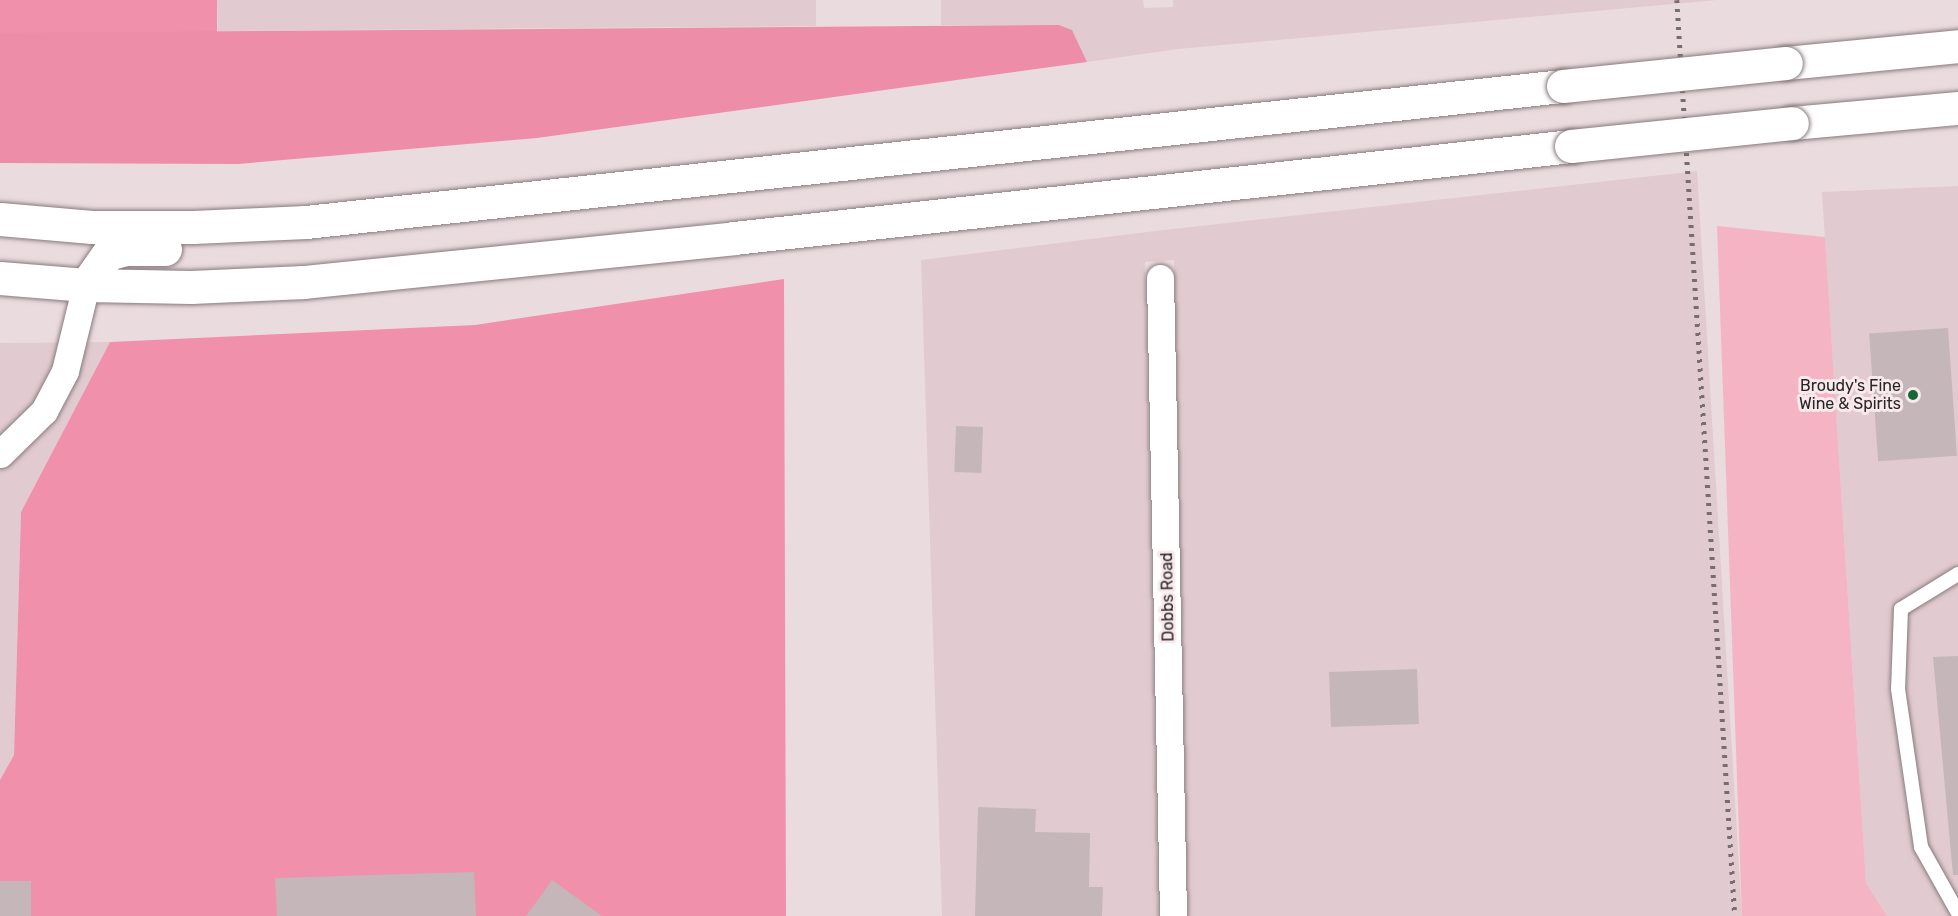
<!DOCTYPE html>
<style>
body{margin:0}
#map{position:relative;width:1958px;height:916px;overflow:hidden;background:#eadbdf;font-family:Rubik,sans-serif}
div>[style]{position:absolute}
.built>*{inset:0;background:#e1cbd0}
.green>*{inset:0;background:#f5b4c4}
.forest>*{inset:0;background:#f190ab;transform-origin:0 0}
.water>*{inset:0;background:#ee8da8}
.building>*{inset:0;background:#c4b6b9;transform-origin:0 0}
.roads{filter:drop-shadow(0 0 2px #887b7e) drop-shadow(0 0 2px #887b7e)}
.service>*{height:14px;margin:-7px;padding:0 7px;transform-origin:7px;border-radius:7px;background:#fff}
.minor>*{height:27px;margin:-13.5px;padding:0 13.5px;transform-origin:13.5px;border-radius:13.5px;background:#fff}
.primary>*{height:33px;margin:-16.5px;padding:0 16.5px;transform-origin:16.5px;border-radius:16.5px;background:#fff}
.rail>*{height:4.5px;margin-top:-2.25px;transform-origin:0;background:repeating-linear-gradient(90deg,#766d6f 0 3px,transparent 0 9px)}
.bridges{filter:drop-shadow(0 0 2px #887b7e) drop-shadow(0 0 2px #887b7e)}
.primary-bridge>*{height:33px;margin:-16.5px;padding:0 16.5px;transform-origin:16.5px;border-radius:16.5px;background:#fff}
.dots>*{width:16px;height:16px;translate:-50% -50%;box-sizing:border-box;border:3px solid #f7e9ec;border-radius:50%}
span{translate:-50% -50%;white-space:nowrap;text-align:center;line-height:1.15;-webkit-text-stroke:6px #f7e9ec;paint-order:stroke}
.poi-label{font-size:16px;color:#292425}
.right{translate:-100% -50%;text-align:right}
.street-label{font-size:16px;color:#292425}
</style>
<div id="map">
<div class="built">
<i style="clip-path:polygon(217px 0,816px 0,816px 26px,218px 31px)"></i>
<i style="clip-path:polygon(941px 0,1143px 0,1144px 8px,1173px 7px,1173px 0,1717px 0,1178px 49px,1087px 62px,1072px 31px,1059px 25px,941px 25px)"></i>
<i style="clip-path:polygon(1697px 171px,1742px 916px,1188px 916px,1174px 260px,1145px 262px,1158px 916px,942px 916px,921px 260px,1155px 231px)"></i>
<i style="clip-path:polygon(1958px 186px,1958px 916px,1887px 916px,1866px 883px,1822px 192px)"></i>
<i style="clip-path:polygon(110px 342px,21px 512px,14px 755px,0 780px,0 343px)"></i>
</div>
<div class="green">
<i style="clip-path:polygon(1717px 226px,1825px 237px,1866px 883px,1887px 916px,1742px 916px)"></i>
</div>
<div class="forest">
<i style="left:0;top:0;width:217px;height:33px"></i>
<i style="clip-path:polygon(784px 279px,786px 916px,0 916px,0 780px,14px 755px,21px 512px,110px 342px,475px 325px)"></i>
</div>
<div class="water">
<i style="clip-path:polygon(1059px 25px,1072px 30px,1087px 62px,537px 138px,238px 164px,0 163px,0 33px)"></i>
</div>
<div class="building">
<i style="left:1948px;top:328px;width:128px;height:79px;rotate:86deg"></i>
<i style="left:956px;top:426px;width:27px;height:46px;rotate:2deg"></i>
<i style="clip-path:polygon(1958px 656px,1958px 875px,1953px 875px,1933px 657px)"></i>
<i style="left:1417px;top:669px;width:55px;height:88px;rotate:88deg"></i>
<i style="clip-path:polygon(978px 807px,1036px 809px,1035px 832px,1090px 833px,1089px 887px,1103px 887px,1102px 916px,975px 916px)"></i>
<i style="clip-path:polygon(474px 872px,476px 916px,277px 916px,275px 878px)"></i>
<i style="clip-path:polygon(552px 880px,602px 916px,526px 916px)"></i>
<i style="left:0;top:881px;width:31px;height:35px"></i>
</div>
<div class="roads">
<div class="service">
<i style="left:1958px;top:574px;width:67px;rotate:148.4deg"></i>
<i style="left:1901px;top:609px;width:80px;rotate:92.1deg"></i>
<i style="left:1898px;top:689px;width:160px;rotate:81.7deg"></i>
<i style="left:1921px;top:847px;width:76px;rotate:60.7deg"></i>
</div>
<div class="minor">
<i style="left:1160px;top:278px;width:638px;rotate:88.83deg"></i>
<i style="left:0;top:454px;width:62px;rotate:-44.3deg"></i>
<i style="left:44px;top:411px;width:45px;rotate:-62.3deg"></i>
<i style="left:65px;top:371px;width:89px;rotate:-76.3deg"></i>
</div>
<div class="primary">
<i style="left:1786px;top:63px;width:173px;rotate:-5.6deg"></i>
<i style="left:1792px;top:123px;width:167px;rotate:-5.2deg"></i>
<i style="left:0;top:219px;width:92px;rotate:5deg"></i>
<i style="left:92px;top:227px;width:101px"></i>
<i style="left:193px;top:227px;width:113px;rotate:-2.5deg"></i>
<i style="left:306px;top:222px;width:1264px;rotate:-6.18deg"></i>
<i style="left:0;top:278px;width:86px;rotate:4.7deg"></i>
<i style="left:86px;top:285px;width:105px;rotate:1.1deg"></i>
<i style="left:191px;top:287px;width:113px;rotate:-2.5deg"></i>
<i style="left:304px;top:282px;width:432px;rotate:-5.8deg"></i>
<i style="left:734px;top:238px;width:842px;rotate:-6.27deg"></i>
<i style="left:86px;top:285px;width:38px;rotate:-55deg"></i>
<i style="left:108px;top:254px;width:18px;rotate:-16deg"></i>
<i style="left:125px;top:249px;width:40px"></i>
</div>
</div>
<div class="rail">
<i style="left:1677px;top:0;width:918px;rotate:86.38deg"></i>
</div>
<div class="bridges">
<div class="primary-bridge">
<i style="left:1563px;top:86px;width:224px;rotate:-5.9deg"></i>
<i style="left:1571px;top:146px;width:222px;rotate:-5.9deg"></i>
</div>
</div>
<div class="dots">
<i style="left:1913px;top:395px;background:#166738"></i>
</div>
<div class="poi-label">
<span class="right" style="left:1901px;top:395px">Broudy's Fine<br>Wine &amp; Spirits</span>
</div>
<div class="street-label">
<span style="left:1168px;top:597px;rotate:-91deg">Dobbs Road</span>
</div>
</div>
